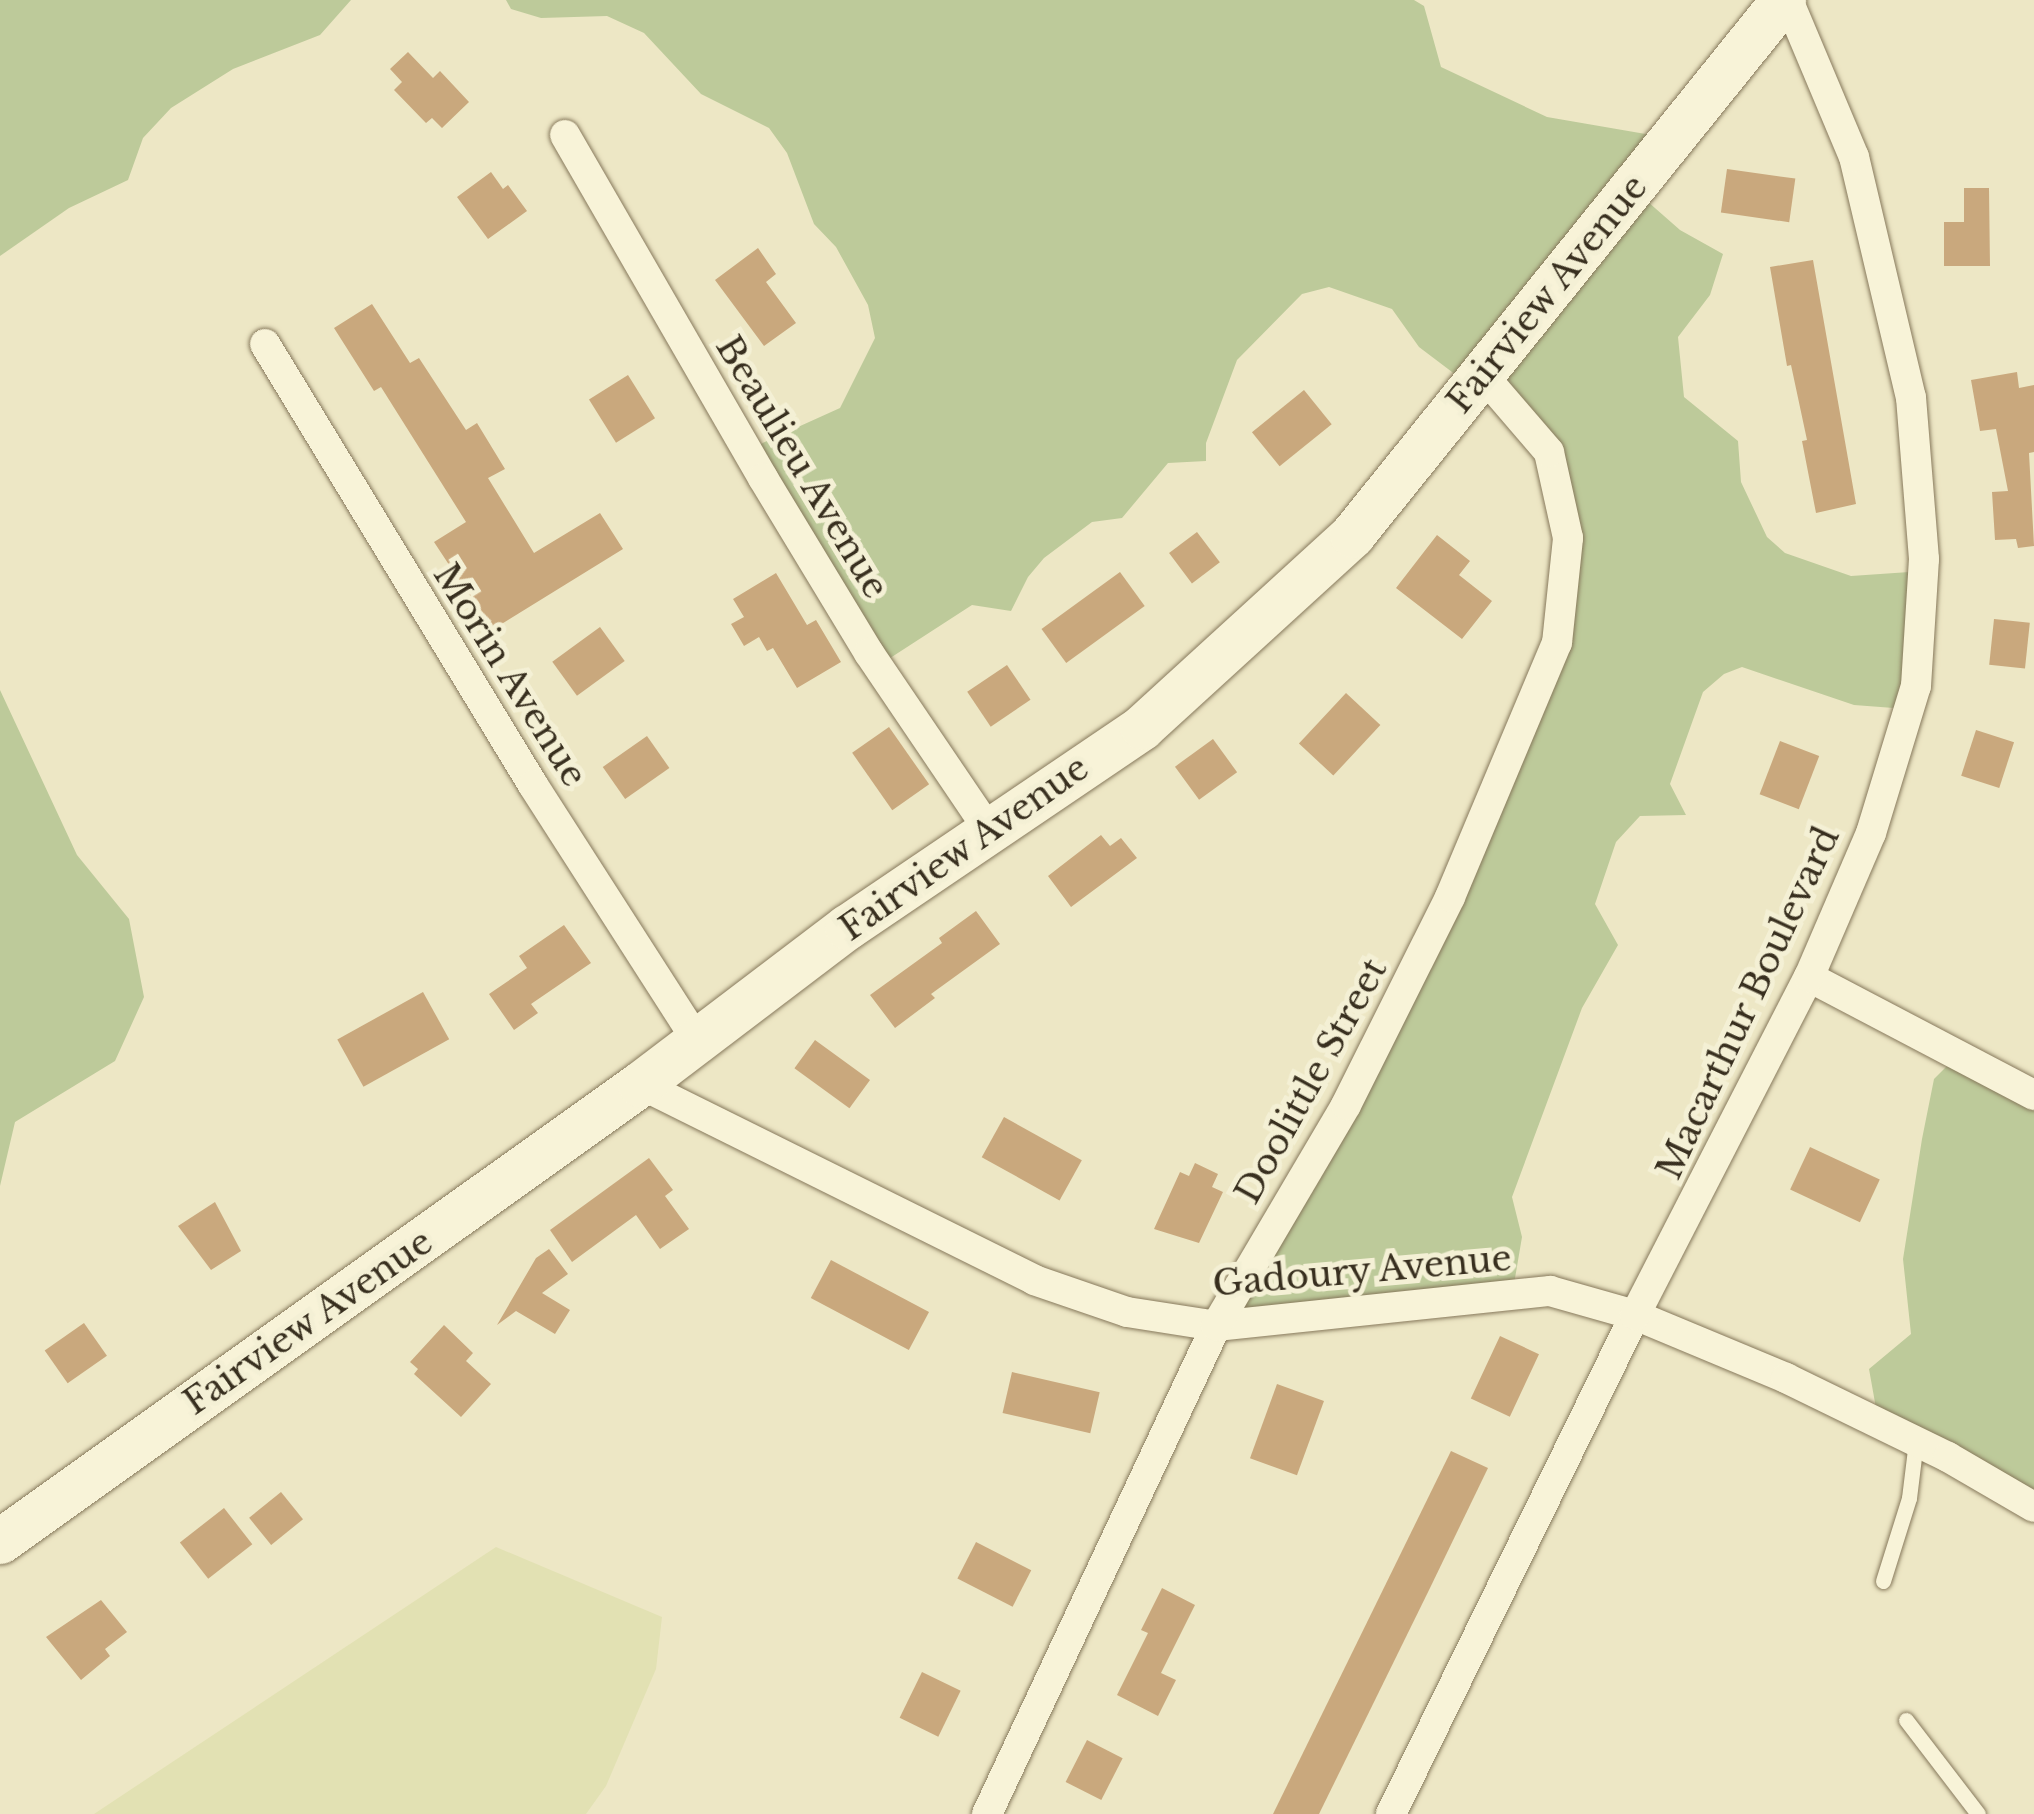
<!DOCTYPE html>
<style>
body{margin:0}
#map{position:relative;width:2034px;height:1814px;overflow:hidden;background:#ede7c5;font-family:"Libre Baskerville",serif}
div>[style]{position:absolute}
.farmland>*{inset:0;background:#e2e1b3}
.green>*{inset:0;background:#bdca9a}
.building>*{inset:0;background:#c9a87d;transform-origin:0 0}
.roads{filter:drop-shadow(0 0 2px #87795c) drop-shadow(0 0 2px #87795c)}
.lane>*{height:15px;margin:-7.5px;padding:0 7.5px;transform-origin:7.5px;border-radius:7.5px;background:#f8f3d8}
.street>*{height:30px;margin:-15px;padding:0 15px;transform-origin:15px;border-radius:15px;background:#f8f3d8}
.secondary>*{height:45px;margin:-22.5px;padding:0 22.5px;transform-origin:22.5px;border-radius:22.5px;background:#f8f3d8}
span{translate:-50% -50%;white-space:nowrap;text-align:center;line-height:1.15;-webkit-text-stroke:10px #f4f0d5;paint-order:stroke}
.street-label{font-size:35px;color:#382f1f}
</style>
<div id="map">
<div class="farmland">
<i style="clip-path:polygon(496px 1547px,662px 1617px,656px 1669px,606px 1786px,586px 1814px,94px 1814px)"></i>
</div>
<div class="green">
<i style="clip-path:polygon(0 0,351px 0,320px 35px,233px 69px,171px 108px,143px 138px,128px 180px,69px 208px,0 256px)"></i>
<i style="clip-path:polygon(506px 0,1414px 0,1424px 6px,1441px 67px,1547px 117px,1663px 137px,1639px 194px,1680px 230px,1723px 254px,1710px 295px,1678px 337px,1684px 397px,1738px 441px,1741px 482px,1767px 537px,1785px 553px,1851px 576px,1924px 571px,1907px 709px,1854px 705px,1742px 667px,1724px 674px,1703px 692px,1670px 784px,1686px 815px,1640px 816px,1616px 842px,1595px 904px,1618px 945px,1582px 1008px,1512px 1197px,1522px 1237px,1513px 1290px,1226px 1316px,1550px 667px,1572px 533px,1543px 441px,1419px 347px,1392px 309px,1329px 287px,1302px 294px,1237px 360px,1206px 443px,1206px 461px,1168px 463px,1122px 518px,1092px 522px,1044px 558px,1028px 577px,1011px 611px,972px 605px,884px 662px,754px 447px,840px 408px,875px 338px,868px 305px,836px 247px,814px 224px,787px 153px,769px 128px,701px 94px,644px 33px,607px 16px,541px 18px,511px 9px)"></i>
<i style="clip-path:polygon(0 690px,77px 855px,129px 919px,144px 997px,115px 1061px,15px 1122px,0 1186px)"></i>
<i style="clip-path:polygon(1959px 1054px,2034px 1093px,2034px 1503px,1879px 1425px,1869px 1369px,1911px 1334px,1903px 1259px,1922px 1139px,1934px 1079px)"></i>
</div>
<div class="building">
<i style="clip-path:polygon(408px 52px,433px 78px,440px 71px,469px 102px,442px 128px,432px 118px,426px 123px,394px 90px,402px 82px,390px 69px)"></i>
<i style="left:1727px;top:169px;width:69px;height:44px;rotate:8deg"></i>
<i style="clip-path:polygon(491px 172px,503px 189px,508px 185px,527px 211px,488px 239px,457px 197px)"></i>
<i style="clip-path:polygon(1964px 188px,1989px 188px,1990px 266px,1944px 266px,1944px 222px,1964px 222px)"></i>
<i style="clip-path:polygon(758px 248px,776px 274px,766px 282px,796px 323px,764px 346px,715px 280px)"></i>
<i style="clip-path:polygon(1813px 260px,1856px 504px,1816px 513px,1802px 441px,1807px 440px,1791px 365px,1787px 366px,1770px 267px)"></i>
<i style="clip-path:polygon(372px 304px,410px 363px,419px 358px,466px 430px,477px 423px,505px 469px,488px 478px,534px 553px,600px 513px,623px 549px,492px 630px,434px 542px,466px 522px,381px 387px,374px 391px,334px 328px)"></i>
<i style="clip-path:polygon(2017px 372px,2019px 388px,2034px 385px,2034px 452px,2029px 453px,2034px 546px,2018px 548px,2016px 539px,1995px 540px,1992px 492px,2008px 491px,1996px 429px,1980px 431px,1971px 380px)"></i>
<i style="left:628px;top:375px;width:51px;height:46px;rotate:58deg"></i>
<i style="left:1304px;top:390px;width:44px;height:67px;rotate:51deg"></i>
<i style="left:1197px;top:532px;width:38px;height:35px;rotate:53deg"></i>
<i style="clip-path:polygon(1437px 535px,1470px 561px,1459px 575px,1492px 601px,1462px 639px,1396px 588px)"></i>
<i style="left:1120px;top:572px;width:42px;height:97px;rotate:54deg"></i>
<i style="clip-path:polygon(776px 573px,807px 625px,816px 620px,841px 662px,797px 688px,773px 648px,767px 651px,759px 637px,744px 646px,731px 624px,744px 617px,733px 599px)"></i>
<i style="left:1994px;top:619px;width:36px;height:46px;rotate:6deg"></i>
<i style="left:600px;top:627px;width:42px;height:59px;rotate:54deg"></i>
<i style="left:1007px;top:665px;width:42px;height:48px;rotate:56deg"></i>
<i style="left:1346px;top:693px;width:47px;height:69px;rotate:43deg"></i>
<i style="left:889px;top:727px;width:70px;height:45px;rotate:55deg"></i>
<i style="left:1976px;top:730px;width:40px;height:48px;rotate:18deg"></i>
<i style="left:647px;top:736px;width:39px;height:54px;rotate:55deg"></i>
<i style="left:1213px;top:739px;width:41px;height:47px;rotate:54deg"></i>
<i style="left:1780px;top:741px;width:42px;height:57px;rotate:21deg"></i>
<i style="clip-path:polygon(1101px 835px,1110px 846px,1121px 838px,1137px 858px,1071px 907px,1048px 876px)"></i>
<i style="clip-path:polygon(976px 911px,1000px 944px,931px 994px,935px 998px,895px 1028px,870px 995px,942px 943px,939px 938px)"></i>
<i style="clip-path:polygon(564px 925px,591px 963px,531px 1004px,538px 1013px,514px 1030px,489px 994px,527px 968px,519px 956px)"></i>
<i style="left:423px;top:992px;width:54px;height:98px;rotate:61deg"></i>
<i style="left:815px;top:1040px;width:68px;height:35px;rotate:36deg"></i>
<i style="left:1004px;top:1117px;width:89px;height:46px;rotate:29deg"></i>
<i style="left:1810px;top:1147px;width:77px;height:47px;rotate:25deg"></i>
<i style="clip-path:polygon(649px 1158px,673px 1190px,665px 1196px,689px 1229px,660px 1249px,636px 1215px,572px 1262px,550px 1230px)"></i>
<i style="clip-path:polygon(1195px 1163px,1218px 1174px,1212px 1187px,1223px 1192px,1199px 1243px,1154px 1229px,1180px 1172px,1189px 1176px)"></i>
<i style="clip-path:polygon(215px 1202px,241px 1251px,211px 1270px,178px 1226px)"></i>
<i style="clip-path:polygon(549px 1249px,568px 1274px,542px 1293px,570px 1310px,555px 1334px,516px 1311px,497px 1325px,536px 1258px)"></i>
<i style="left:831px;top:1260px;width:111px;height:43px;rotate:28deg"></i>
<i style="left:84px;top:1323px;width:40px;height:48px;rotate:55deg"></i>
<i style="clip-path:polygon(444px 1325px,473px 1353px,466px 1361px,491px 1384px,461px 1417px,414px 1374px,418px 1369px,410px 1362px)"></i>
<i style="left:1500px;top:1336px;width:43px;height:69px;rotate:25deg"></i>
<i style="left:1012px;top:1372px;width:90px;height:42px;rotate:13deg"></i>
<i style="left:1277px;top:1384px;width:50px;height:79px;rotate:20deg"></i>
<i style="clip-path:polygon(1451px 1451px,1488px 1468px,1430px 1588px,1319px 1814px,1273px 1814px)"></i>
<i style="left:281px;top:1492px;width:35px;height:41px;rotate:51deg"></i>
<i style="left:224px;top:1508px;width:46px;height:56px;rotate:52deg"></i>
<i style="left:976px;top:1542px;width:62px;height:41px;rotate:27deg"></i>
<i style="clip-path:polygon(1162px 1588px,1195px 1605px,1161px 1673px,1176px 1680px,1158px 1716px,1117px 1695px,1148px 1633px,1141px 1630px)"></i>
<i style="clip-path:polygon(101px 1600px,127px 1632px,105px 1649px,110px 1656px,81px 1680px,46px 1637px)"></i>
<i style="left:922px;top:1672px;width:43px;height:51px;rotate:26deg"></i>
<i style="left:1087px;top:1740px;width:40px;height:47px;rotate:27deg"></i>
</div>
<div class="roads">
<div class="lane">
<i style="left:1883px;top:1581px;width:87px;rotate:-72.6deg"></i>
<i style="left:1909px;top:1498px;width:57px;rotate:-83deg"></i>
<i style="left:1906px;top:1720px;width:118px;rotate:52.5deg"></i>
</div>
<div class="street">
<i style="left:565px;top:135px;width:396px;rotate:60deg"></i>
<i style="left:763px;top:478px;width:205px;rotate:58.8deg"></i>
<i style="left:869px;top:653px;width:212px;rotate:55.9deg"></i>
<i style="left:265px;top:344px;width:516px;rotate:58.71deg"></i>
<i style="left:533px;top:785px;width:305px;rotate:57.3deg"></i>
<i style="left:1809px;top:977px;width:254px;rotate:27.7deg"></i>
<i style="left:640px;top:1084px;width:440px;rotate:26.4deg"></i>
<i style="left:1034px;top:1280px;width:98px;rotate:19deg"></i>
<i style="left:1127px;top:1312px;width:90px;rotate:8.9deg"></i>
<i style="left:1216px;top:1326px;width:336px;rotate:-6deg"></i>
<i style="left:1550px;top:1291px;width:88px;rotate:15.8deg"></i>
<i style="left:1635px;top:1315px;width:164px;rotate:22.6deg"></i>
<i style="left:1786px;top:1378px;width:180px;rotate:26deg"></i>
<i style="left:1948px;top:1457px;width:99px;rotate:30.2deg"></i>
<i style="left:987px;top:1814px;width:539px;rotate:-64.86deg"></i>
<i style="left:1216px;top:1326px;width:256px;rotate:-59.5deg"></i>
<i style="left:1346px;top:1105px;width:233px;rotate:-63.4deg"></i>
<i style="left:1450px;top:897px;width:276px;rotate:-67.2deg"></i>
<i style="left:1557px;top:643px;width:106px;rotate:-84deg"></i>
<i style="left:1568px;top:538px;width:88px;rotate:-102.5deg"></i>
<i style="left:1549px;top:452px;width:103px;rotate:-130.7deg"></i>
<i style="left:1391px;top:1814px;width:555px;rotate:-63.94deg"></i>
<i style="left:1635px;top:1315px;width:380px;rotate:-62.8deg"></i>
<i style="left:1809px;top:977px;width:157px;rotate:-66.7deg"></i>
<i style="left:1871px;top:833px;width:154px;rotate:-73deg"></i>
<i style="left:1916px;top:686px;width:127px;rotate:-86.4deg"></i>
<i style="left:1924px;top:559px;width:162px;rotate:-94.6deg"></i>
<i style="left:1911px;top:398px;width:248px;rotate:-103.3deg"></i>
<i style="left:1854px;top:157px;width:170px;rotate:-112.8deg"></i>
</div>
<div class="secondary">
<i style="left:0;top:1541px;width:786px;rotate:-35.53deg"></i>
<i style="left:640px;top:1084px;width:260px;rotate:-37.2deg"></i>
<i style="left:847px;top:927px;width:356px;rotate:-34.1deg"></i>
<i style="left:1142px;top:727px;width:285px;rotate:-42.4deg"></i>
<i style="left:1352px;top:535px;width:687px;rotate:-51.14deg"></i>
</div>
</div>
<div class="street-label">
<span style="left:1547px;top:294px;rotate:-51deg">Fairview Avenue</span>
<span style="left:802px;top:467px;rotate:59deg">Beaulieu Avenue</span>
<span style="left:510px;top:675px;rotate:58deg">Morin Avenue</span>
<span style="left:964px;top:848px;rotate:-35deg">Fairview Avenue</span>
<span style="left:1748px;top:1003px;rotate:-65deg">Macarthur Boulevard</span>
<span style="left:1311px;top:1081px;rotate:-61deg">Doolittle Street</span>
<span style="left:1362px;top:1271px;rotate:-5deg">Gadoury Avenue</span>
<span style="left:308px;top:1322px;rotate:-35deg">Fairview Avenue</span>
</div>
</div>
